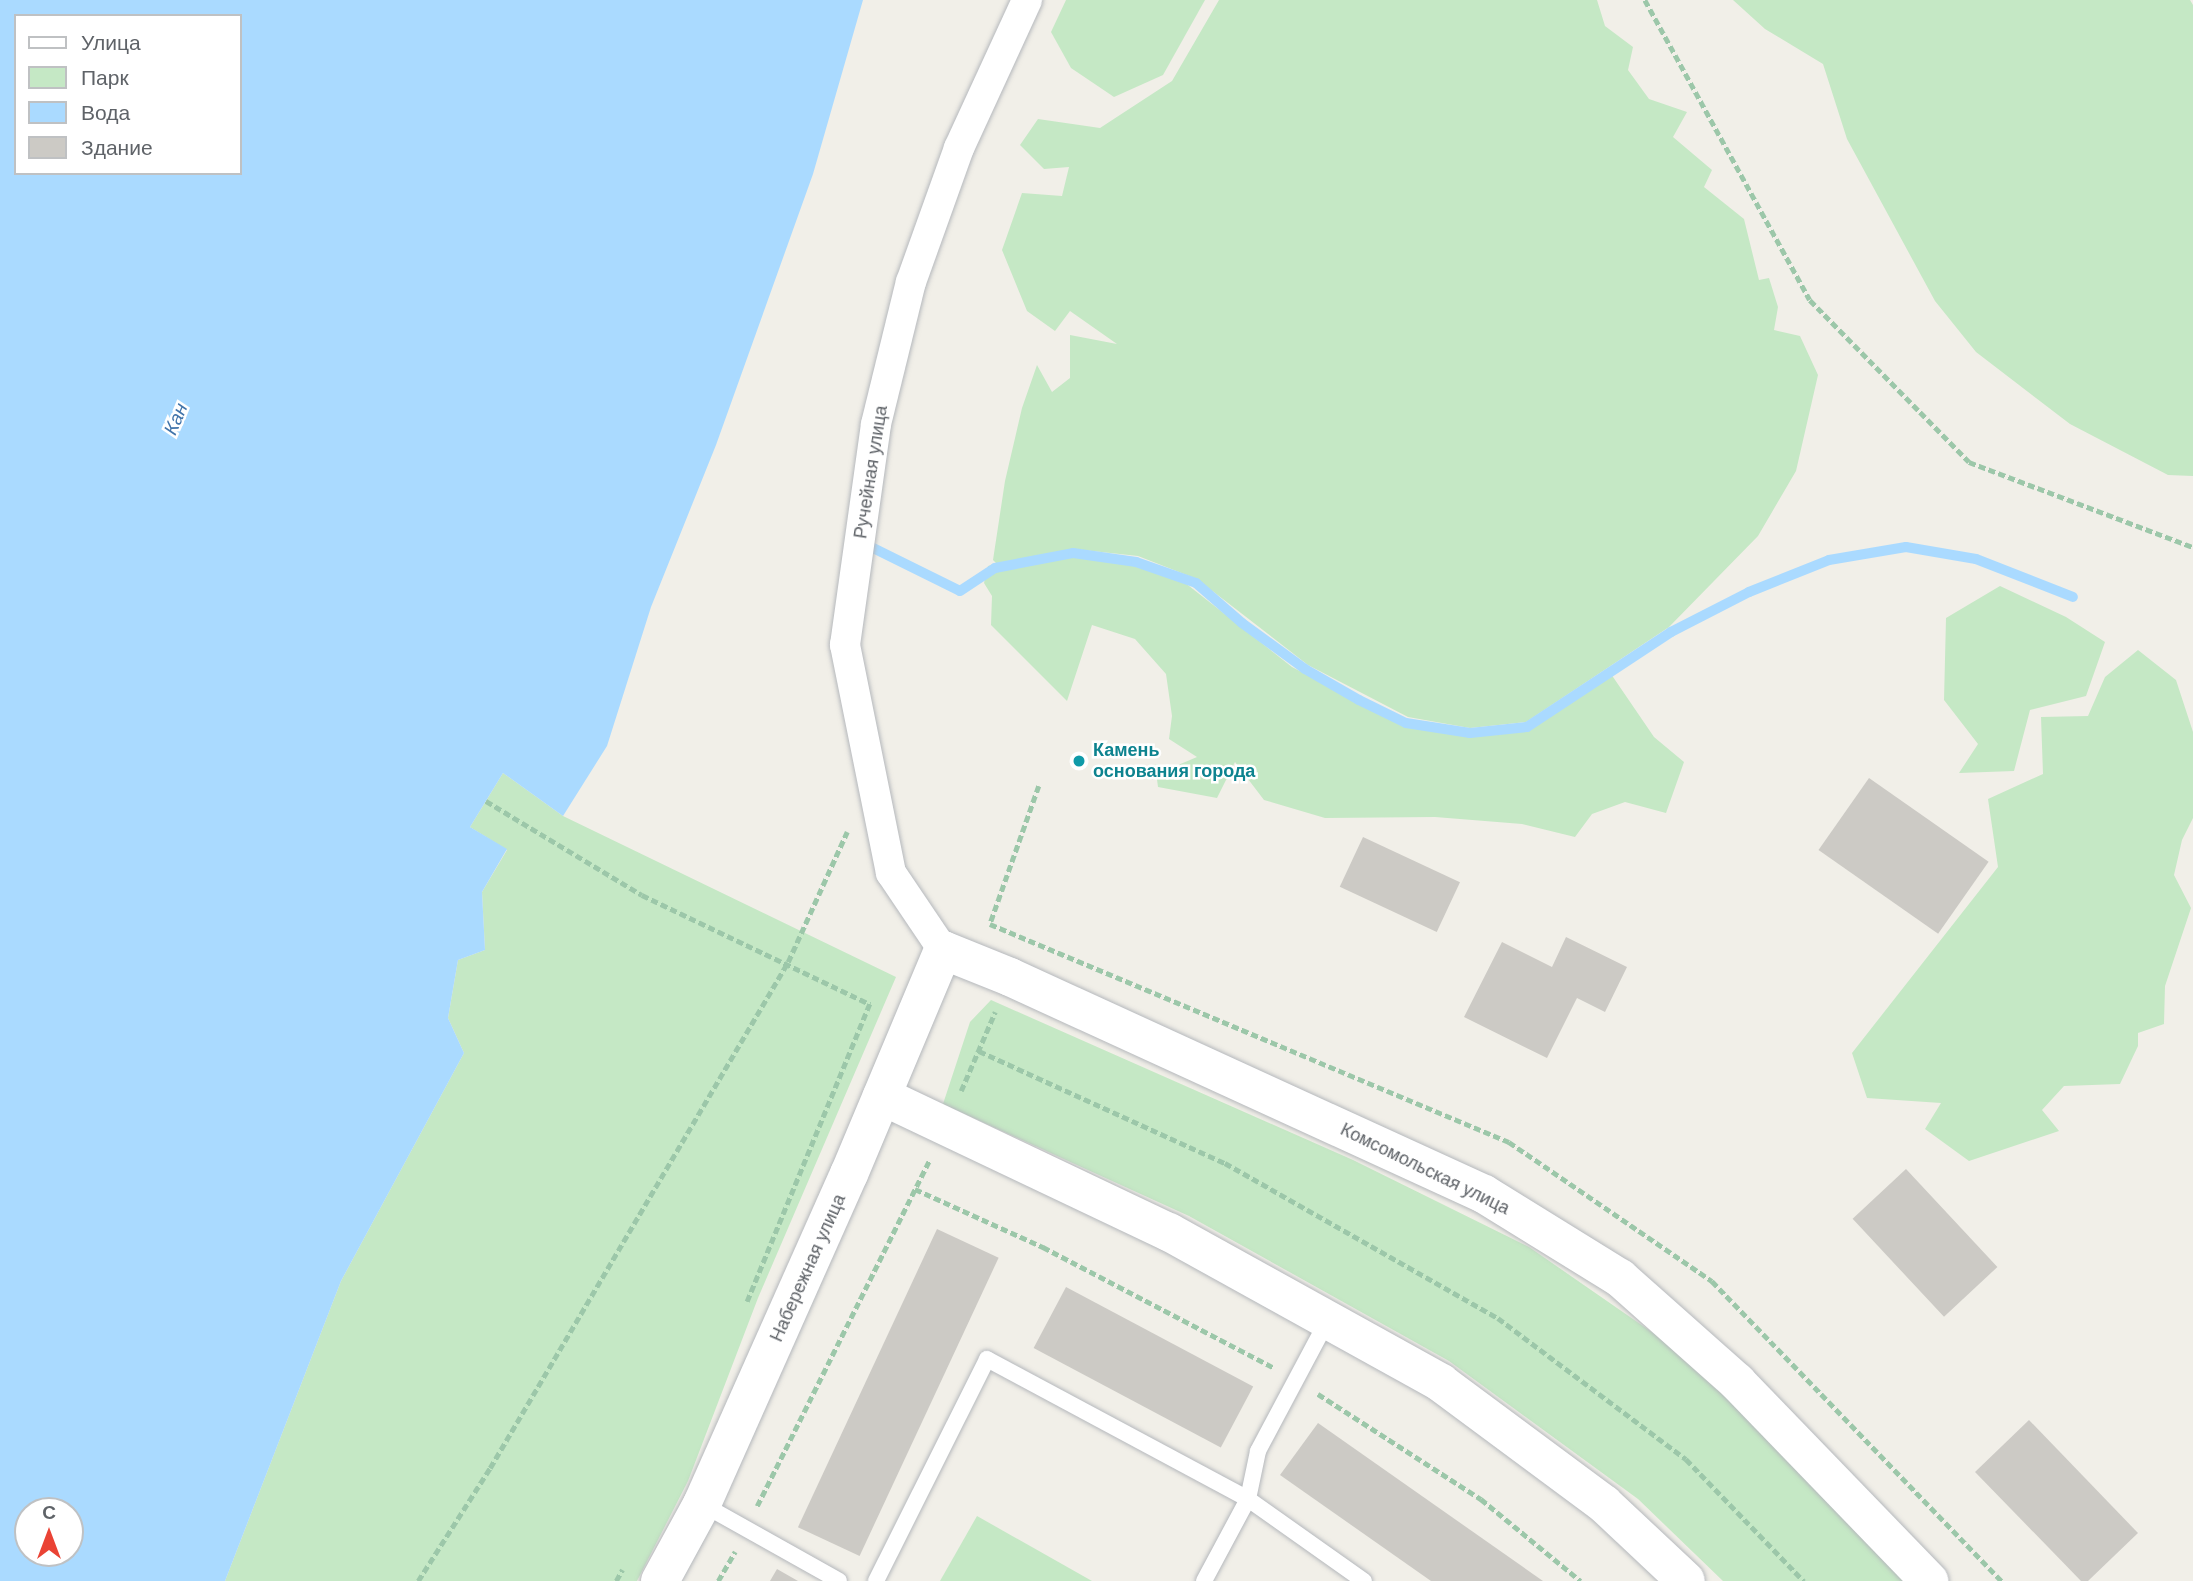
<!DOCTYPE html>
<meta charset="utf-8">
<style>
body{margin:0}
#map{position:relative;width:2193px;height:1581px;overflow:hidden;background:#f1efe8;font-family:Helvetica,sans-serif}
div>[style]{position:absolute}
.green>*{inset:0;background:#c5e8c5}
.water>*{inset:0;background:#aadaff}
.stream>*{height:10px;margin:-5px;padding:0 5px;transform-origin:5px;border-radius:5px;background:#aadaff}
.building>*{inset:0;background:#cccac5;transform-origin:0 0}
.path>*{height:4.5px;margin-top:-2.25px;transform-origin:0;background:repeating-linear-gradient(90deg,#9cc7a9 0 7px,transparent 0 10.5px)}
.roads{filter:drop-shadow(0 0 2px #b5b8bc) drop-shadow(0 0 2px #b5b8bc)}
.lane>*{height:16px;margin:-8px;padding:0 8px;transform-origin:8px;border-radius:8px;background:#fff}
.street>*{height:30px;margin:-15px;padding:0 15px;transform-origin:15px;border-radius:15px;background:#fff}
.secondary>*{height:38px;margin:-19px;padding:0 19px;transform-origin:19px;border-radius:19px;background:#fff}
.dots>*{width:19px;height:19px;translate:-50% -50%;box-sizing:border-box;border:4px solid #fff;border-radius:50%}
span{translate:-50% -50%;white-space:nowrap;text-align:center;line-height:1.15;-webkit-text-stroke:5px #fff;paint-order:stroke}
.street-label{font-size:18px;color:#5f6368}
.culture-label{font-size:18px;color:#0d838f;font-weight:700}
.left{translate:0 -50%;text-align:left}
.water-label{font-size:19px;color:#4174aa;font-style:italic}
.legend{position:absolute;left:14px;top:14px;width:228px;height:161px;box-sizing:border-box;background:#fff;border:2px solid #bfc1c3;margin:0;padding:9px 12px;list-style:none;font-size:21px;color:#5f6368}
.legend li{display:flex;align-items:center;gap:14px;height:35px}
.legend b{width:35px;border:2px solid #bfc1c3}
.north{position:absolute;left:14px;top:1497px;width:70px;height:70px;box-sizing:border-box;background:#fff;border:2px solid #bfc1c3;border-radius:50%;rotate:0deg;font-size:19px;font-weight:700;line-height:28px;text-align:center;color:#5f6368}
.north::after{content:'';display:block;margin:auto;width:24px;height:32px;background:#ea4335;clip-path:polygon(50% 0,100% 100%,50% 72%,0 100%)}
</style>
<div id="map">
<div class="green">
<i style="clip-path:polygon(1066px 0,1205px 0,1163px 75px,1114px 97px,1071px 68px,1051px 32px)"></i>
<i style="clip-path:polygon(1219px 0,1597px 0,1605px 26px,1633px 47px,1628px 70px,1649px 99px,1687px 112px,1673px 137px,1712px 170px,1704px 187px,1744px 219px,1759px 280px,1769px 278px,1778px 307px,1774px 330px,1800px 336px,1818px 375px,1796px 471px,1758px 536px,1669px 627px,1526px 722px,1470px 728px,1408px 717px,1308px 665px,1197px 579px,1138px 556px,1074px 549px,1067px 551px,1125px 560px,1184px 582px,1292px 667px,1395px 721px,1460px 733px,1520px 727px,1611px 674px,1654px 737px,1684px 762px,1666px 813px,1625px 802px,1592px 814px,1575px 837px,1522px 824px,1435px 817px,1325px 818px,1264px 800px,1235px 762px,1217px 798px,1158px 787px,1155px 764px,1171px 768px,1197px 757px,1169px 739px,1172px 716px,1166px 674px,1135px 639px,1092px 625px,1067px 701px,991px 625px,992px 596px,984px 583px,988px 566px,997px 564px,993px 560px,1005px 481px,1022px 408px,1037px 365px,1052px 392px,1070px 378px,1070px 335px,1117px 344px,1070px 311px,1055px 331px,1027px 311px,1002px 250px,1022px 193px,1062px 196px,1069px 167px,1044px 169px,1020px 145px,1038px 119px,1100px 128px,1172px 81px)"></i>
<i style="clip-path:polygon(1733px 0,2190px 0,2193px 5px,2193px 476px,2168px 475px,2070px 424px,1976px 352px,1935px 301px,1847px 139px,1823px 64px,1765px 29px)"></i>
<i style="clip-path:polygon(2000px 586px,2066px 617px,2105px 642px,2086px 696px,2030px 710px,2014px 771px,1959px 773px,1978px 744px,1944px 700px,1946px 618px)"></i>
<i style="clip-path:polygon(2138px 650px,2176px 680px,2193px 732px,2193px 818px,2182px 840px,2174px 875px,2191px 908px,2165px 986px,2164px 1024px,2138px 1033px,2138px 1046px,2120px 1084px,2064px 1086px,2042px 1110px,2059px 1131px,1969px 1161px,1925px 1129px,1941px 1103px,1867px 1098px,1852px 1053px,1998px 867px,1988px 799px,2043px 774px,2041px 717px,2088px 716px,2105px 677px)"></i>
<i style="clip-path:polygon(503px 773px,563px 816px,896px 977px,758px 1298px,688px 1481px,637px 1581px,225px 1581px,341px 1281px,464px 1053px,448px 1018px,458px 960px,485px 950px,482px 892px,507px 850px,470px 827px)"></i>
<i style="clip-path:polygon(991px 1000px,1353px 1160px,1529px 1247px,1656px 1335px,1743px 1413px,1903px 1581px,1723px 1581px,1638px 1499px,1449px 1361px,1189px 1216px,943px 1104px,970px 1022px)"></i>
<i style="clip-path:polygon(977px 1516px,1092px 1581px,940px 1581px)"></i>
</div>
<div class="water">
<i style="clip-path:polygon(evenodd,0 0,863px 0,813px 174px,716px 445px,651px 607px,607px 746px,563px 816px,503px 773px,470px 827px,507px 849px,482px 892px,485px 950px,458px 960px,448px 1018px,464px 1053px,341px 1281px,225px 1581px,0 1581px,0 0,16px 16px,240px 16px,240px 173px,16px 173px,16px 16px,0 0,28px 1511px,70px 1511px,70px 1553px,28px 1553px,28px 1511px)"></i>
</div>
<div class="stream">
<i style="left:861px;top:542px;width:110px;rotate:26.3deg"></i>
<i style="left:960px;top:591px;width:42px;rotate:-33.3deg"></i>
<i style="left:995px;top:568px;width:79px;rotate:-10.9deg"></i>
<i style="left:1073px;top:553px;width:64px;rotate:8.1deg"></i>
<i style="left:1136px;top:562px;width:64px;rotate:19.3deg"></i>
<i style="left:1196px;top:583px;width:61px;rotate:41deg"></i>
<i style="left:1242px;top:623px;width:78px;rotate:36.1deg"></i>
<i style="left:1305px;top:669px;width:62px;rotate:29.9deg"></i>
<i style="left:1359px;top:700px;width:52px;rotate:26.1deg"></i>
<i style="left:1406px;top:723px;width:65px;rotate:8.9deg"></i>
<i style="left:1470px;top:733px;width:57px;rotate:-6deg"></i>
<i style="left:1527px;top:727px;width:173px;rotate:-33.4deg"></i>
<i style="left:1671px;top:632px;width:88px;rotate:-27.1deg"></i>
<i style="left:1749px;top:592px;width:86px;rotate:-21.8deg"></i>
<i style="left:1829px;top:560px;width:78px;rotate:-9.6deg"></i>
<i style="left:1906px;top:547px;width:71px;rotate:9.7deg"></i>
<i style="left:1976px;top:559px;width:104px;rotate:21.4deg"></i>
</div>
<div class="building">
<i style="left:1869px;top:778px;width:146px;height:88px;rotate:35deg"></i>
<i style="left:1363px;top:837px;width:107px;height:55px;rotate:25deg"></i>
<i style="clip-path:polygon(1566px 937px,1627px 967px,1605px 1012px,1577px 998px,1547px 1058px,1464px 1017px,1502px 942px,1552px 967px)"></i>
<i style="left:1906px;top:1169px;width:134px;height:73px;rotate:47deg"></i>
<i style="left:937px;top:1229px;width:68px;height:329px;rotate:25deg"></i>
<i style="left:1066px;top:1287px;width:212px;height:69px;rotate:28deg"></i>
<i style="clip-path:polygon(2029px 1420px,2138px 1533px,2088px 1581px,2081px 1581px,1975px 1472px)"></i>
<i style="clip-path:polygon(1318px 1423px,1543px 1581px,1431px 1581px,1280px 1475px)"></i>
<i style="clip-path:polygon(777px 1569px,798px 1581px,770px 1581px)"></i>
</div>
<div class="path">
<i style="left:1645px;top:0;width:342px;rotate:61.2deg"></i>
<i style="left:1810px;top:300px;width:227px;rotate:45.5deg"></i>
<i style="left:1969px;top:462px;width:240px;rotate:20.8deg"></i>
<i style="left:1039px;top:786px;width:146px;rotate:109.5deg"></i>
<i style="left:990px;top:924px;width:563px;rotate:22.78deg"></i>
<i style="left:1509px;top:1142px;width:246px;rotate:34.4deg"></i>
<i style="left:1712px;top:1281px;width:417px;rotate:46deg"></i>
<i style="left:486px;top:801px;width:182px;rotate:31.1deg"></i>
<i style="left:642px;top:895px;width:253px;rotate:25.6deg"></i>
<i style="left:870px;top:1004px;width:322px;rotate:112.4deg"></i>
<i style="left:979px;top:1051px;width:270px;rotate:24.5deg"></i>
<i style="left:1225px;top:1163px;width:314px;rotate:29.6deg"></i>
<i style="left:1498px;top:1318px;width:235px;rotate:36.9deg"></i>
<i style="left:1686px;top:1459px;width:170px;rotate:46deg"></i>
<i style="left:961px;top:1091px;width:86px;rotate:-66.7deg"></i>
<i style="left:915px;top:1189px;width:141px;rotate:24.4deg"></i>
<i style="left:1043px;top:1247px;width:261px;rotate:27.6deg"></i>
<i style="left:1318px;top:1394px;width:194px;rotate:32.8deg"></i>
<i style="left:1481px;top:1499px;width:129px;rotate:39.4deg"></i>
<i style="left:757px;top:1506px;width:388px;rotate:-63.5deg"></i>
<i style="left:418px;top:1581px;width:134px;rotate:-57.5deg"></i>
<i style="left:490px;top:1468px;width:587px;rotate:-59.5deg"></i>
<i style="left:788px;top:962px;width:143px;rotate:-65.6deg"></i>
<i style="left:616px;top:1581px;width:13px;rotate:-61deg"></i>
<i style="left:718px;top:1581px;width:34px;rotate:-60deg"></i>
</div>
<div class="roads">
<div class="lane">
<i style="left:702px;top:1504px;width:157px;rotate:29.3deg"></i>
<i style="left:876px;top:1581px;width:248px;rotate:-63.4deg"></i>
<i style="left:987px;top:1359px;width:296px;rotate:28.2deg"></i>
<i style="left:1248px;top:1499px;width:142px;rotate:35.3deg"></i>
<i style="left:1204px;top:1581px;width:93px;rotate:-61.8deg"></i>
<i style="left:1248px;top:1499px;width:49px;rotate:-78.2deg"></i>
<i style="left:1258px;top:1451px;width:147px;rotate:-62deg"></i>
</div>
<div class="street">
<i style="left:943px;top:950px;width:93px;rotate:-124deg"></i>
<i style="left:891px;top:873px;width:233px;rotate:-101.4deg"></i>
<i style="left:845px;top:645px;width:223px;rotate:-82deg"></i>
<i style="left:876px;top:424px;width:146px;rotate:-76.2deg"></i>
<i style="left:911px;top:282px;width:142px;rotate:-70.3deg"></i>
<i style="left:959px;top:148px;width:163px;rotate:-65.3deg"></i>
</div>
<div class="secondary">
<i style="left:882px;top:1096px;width:318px;rotate:25.4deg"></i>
<i style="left:1169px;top:1232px;width:311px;rotate:29deg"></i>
<i style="left:1441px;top:1383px;width:203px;rotate:36.6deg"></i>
<i style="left:1604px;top:1504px;width:112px;rotate:43.2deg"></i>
<i style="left:660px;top:1581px;width:88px;rotate:-61.4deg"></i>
<i style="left:702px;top:1504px;width:361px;rotate:-66deg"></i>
<i style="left:849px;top:1174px;width:243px;rotate:-67.2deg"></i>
<i style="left:943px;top:950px;width:72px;rotate:21.9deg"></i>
<i style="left:1010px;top:977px;width:521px;rotate:24.6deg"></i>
<i style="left:1484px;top:1194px;width:160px;rotate:31.7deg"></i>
<i style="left:1620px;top:1278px;width:157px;rotate:41.6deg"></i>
<i style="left:1737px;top:1382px;width:277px;rotate:46deg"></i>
</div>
</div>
<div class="dots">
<i style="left:1079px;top:761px;background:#0f9aa8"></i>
</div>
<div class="street-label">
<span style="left:871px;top:472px;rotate:-81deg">Ручейная улица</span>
<span style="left:1425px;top:1169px;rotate:26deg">Комсомольская улица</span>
<span style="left:808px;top:1268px;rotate:-66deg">Набережная улица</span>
</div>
<div class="culture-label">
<span class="left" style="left:1093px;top:761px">Камень<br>основания города</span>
</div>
<div class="water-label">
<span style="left:176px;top:419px;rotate:-67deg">Кан</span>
</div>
<ul class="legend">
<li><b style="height:9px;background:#fff"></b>Улица</li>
<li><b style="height:19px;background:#c5e8c5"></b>Парк</li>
<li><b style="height:19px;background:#aadaff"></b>Вода</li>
<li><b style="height:19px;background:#cccac5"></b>Здание</li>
</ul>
<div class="north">С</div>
</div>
